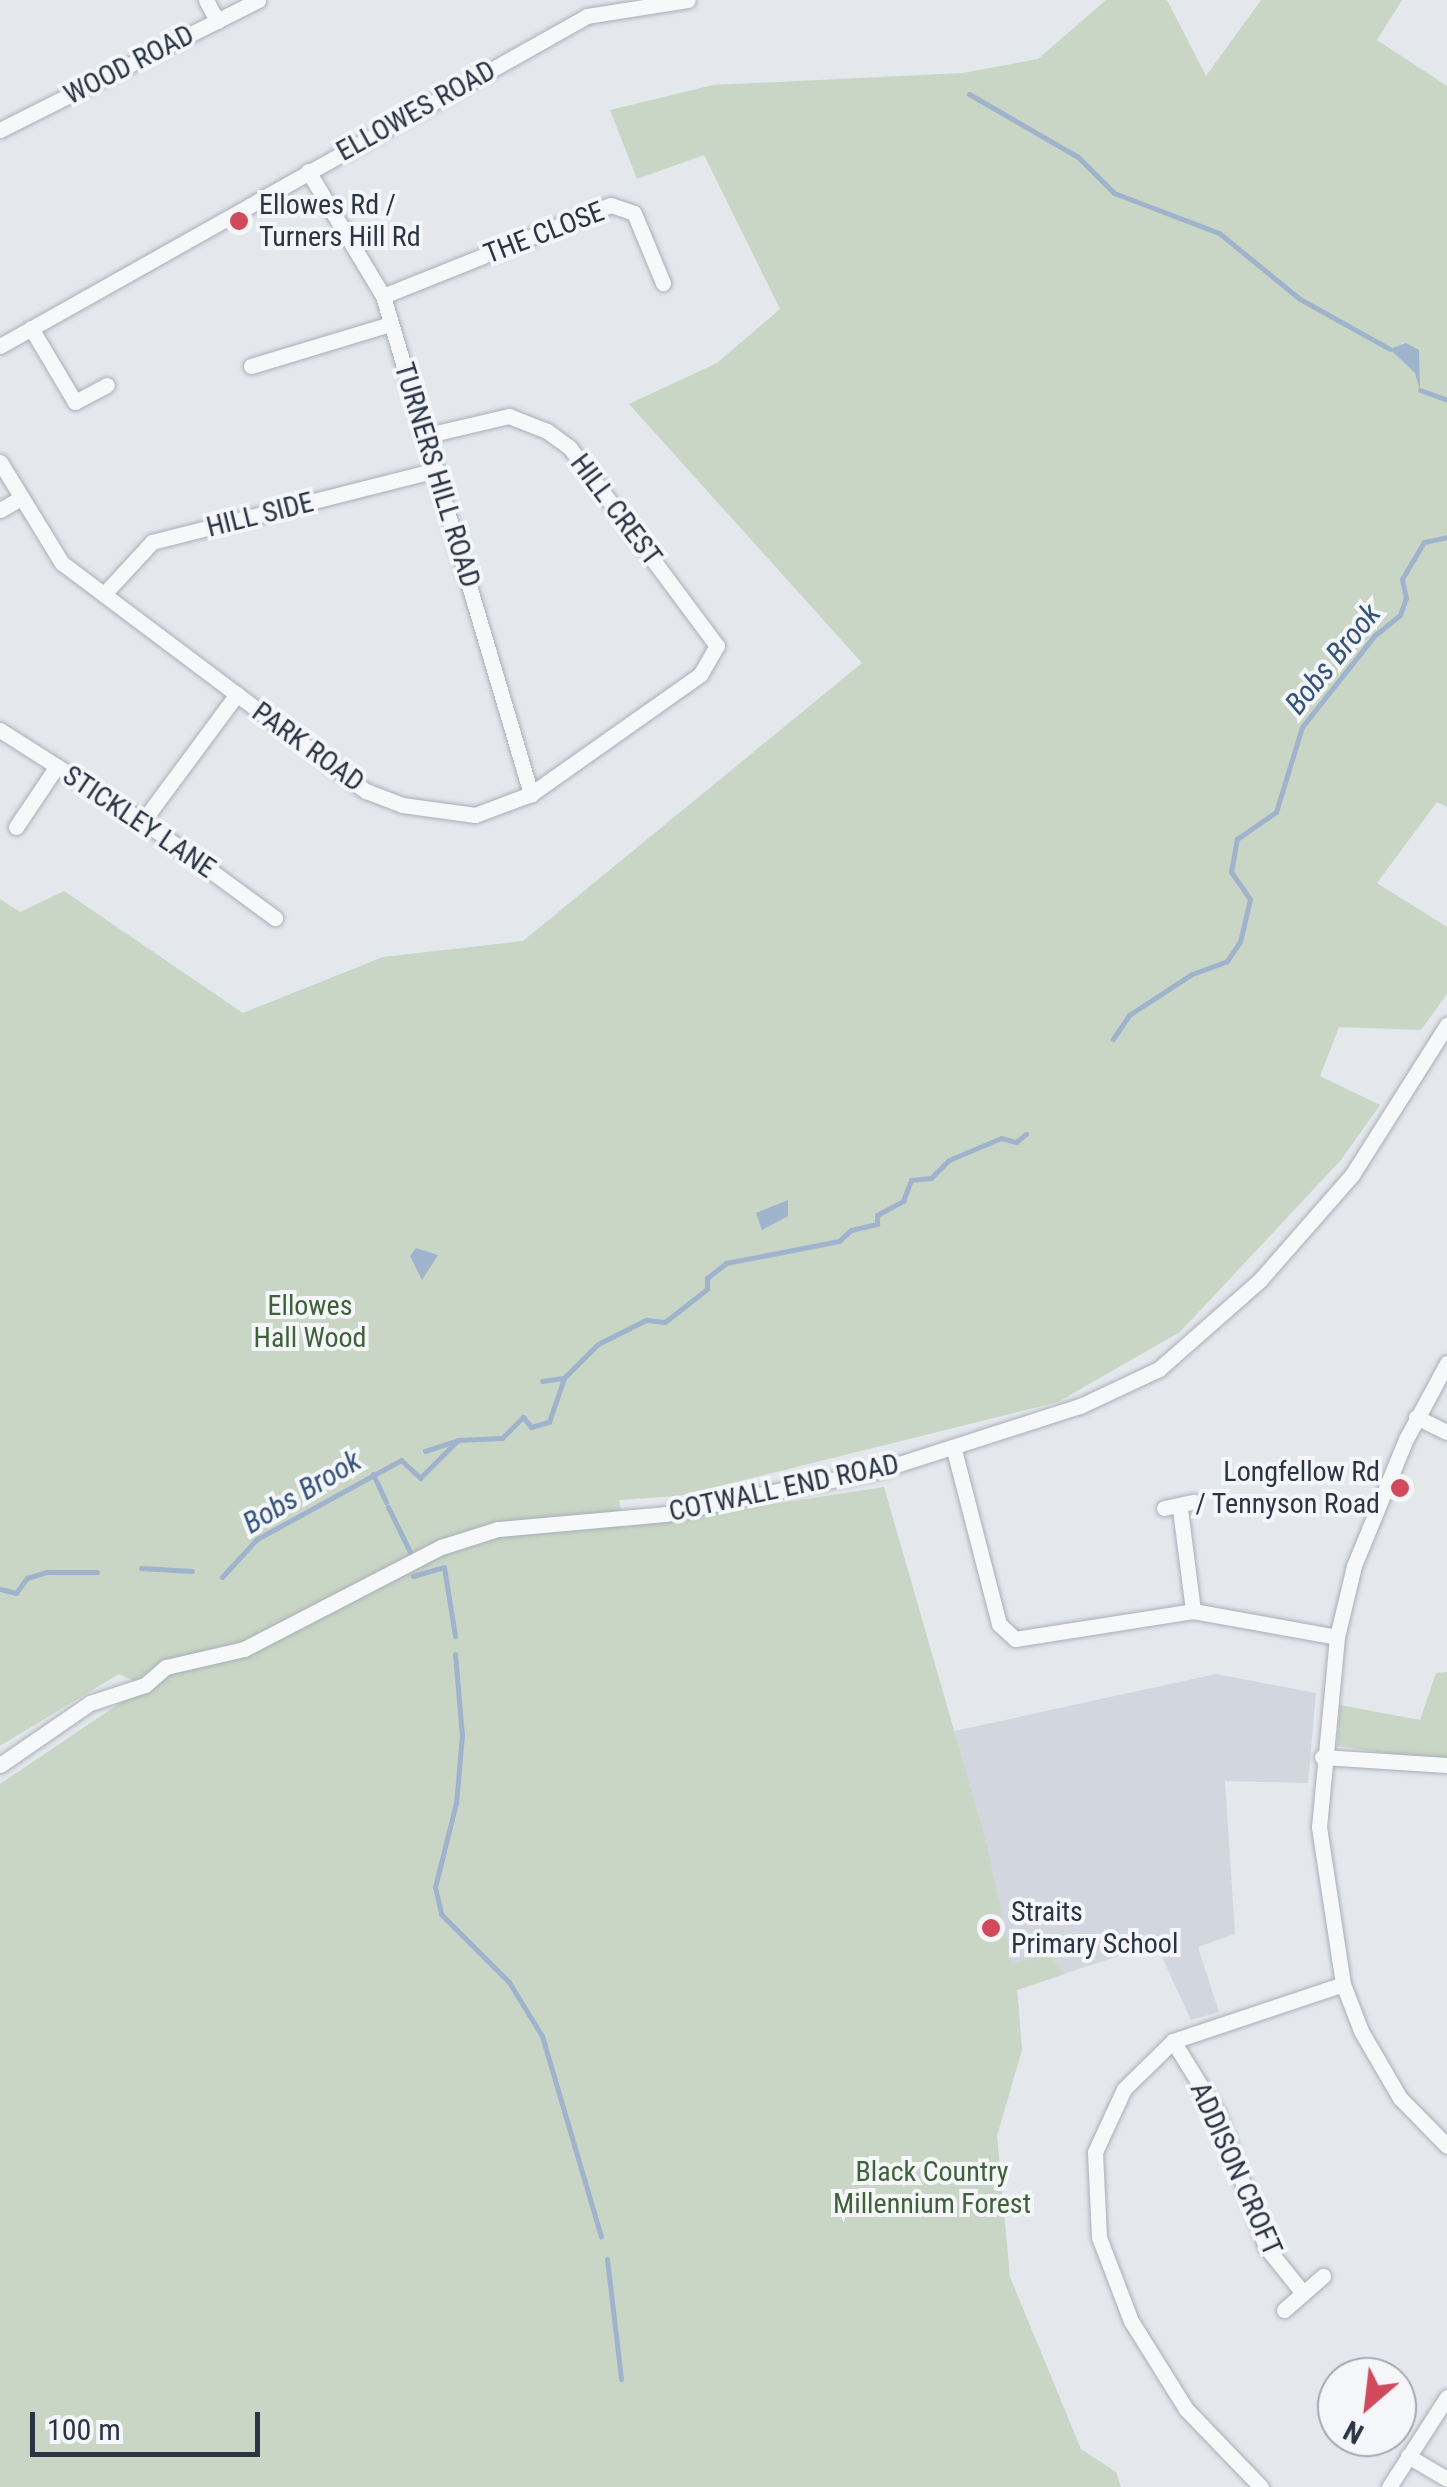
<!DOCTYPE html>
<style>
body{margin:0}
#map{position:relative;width:1447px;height:2487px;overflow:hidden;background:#e4e7ec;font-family:"Roboto Condensed",sans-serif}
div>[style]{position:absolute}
.built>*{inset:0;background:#d2d6de}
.green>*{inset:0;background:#c9d6c5}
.water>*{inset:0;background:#9fb4cc}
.stream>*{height:5px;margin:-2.5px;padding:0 2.5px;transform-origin:2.5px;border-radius:2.5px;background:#9fb4cc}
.roads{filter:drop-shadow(0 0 2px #a9aeb7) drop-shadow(0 0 2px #a9aeb7)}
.minor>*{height:15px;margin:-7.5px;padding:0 7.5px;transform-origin:7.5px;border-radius:7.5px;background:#f7f8fa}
.dots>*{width:28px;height:28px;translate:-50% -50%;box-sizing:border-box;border:5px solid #f4f6f9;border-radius:50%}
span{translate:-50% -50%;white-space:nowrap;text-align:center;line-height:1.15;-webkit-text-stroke:8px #f4f6f9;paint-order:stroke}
.street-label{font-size:28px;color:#2b3445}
.poi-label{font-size:28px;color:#2b3445}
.left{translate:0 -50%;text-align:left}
.right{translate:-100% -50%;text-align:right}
.park-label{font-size:28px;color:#3f6138}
.water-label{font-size:30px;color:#34527a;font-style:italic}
.north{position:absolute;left:1317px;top:2357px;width:100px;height:100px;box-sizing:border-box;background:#f4f6f9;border:2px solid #a4a8b1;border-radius:50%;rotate:208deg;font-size:28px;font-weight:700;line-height:40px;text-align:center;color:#2b3445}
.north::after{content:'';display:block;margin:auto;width:35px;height:45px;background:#d1495b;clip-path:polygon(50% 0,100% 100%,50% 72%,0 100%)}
.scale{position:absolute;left:30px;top:2412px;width:230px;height:45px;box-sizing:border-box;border:5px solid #2b3445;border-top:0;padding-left:12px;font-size:30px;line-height:35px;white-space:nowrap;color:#2b3445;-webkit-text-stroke:8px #f4f6f9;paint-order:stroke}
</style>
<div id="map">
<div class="built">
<i style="clip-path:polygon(1216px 1674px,1316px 1693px,1308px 1783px,1225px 1781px,1235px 1934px,1198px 1947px,1219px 2012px,1191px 2020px,1156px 1944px,1017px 1989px,1022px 2050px,983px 2148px,964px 1780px,950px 1732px)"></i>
</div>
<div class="green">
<i style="clip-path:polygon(1106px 0,1167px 0,1206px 76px,1261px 0,1402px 0,1377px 40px,1447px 86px,1447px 807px,1437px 802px,1377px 883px,1447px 927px,1447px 994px,1421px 1030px,1339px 1027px,1320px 1076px,1380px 1105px,1341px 1160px,1180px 1332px,1058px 1402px,679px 1496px,619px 1500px,624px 1527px,884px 1487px,987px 1845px,1012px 1964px,1049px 1954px,1065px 1974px,1017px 1990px,1022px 2050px,997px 2136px,1010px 2277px,1081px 2449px,1116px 2472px,1121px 2487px,0 2487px,0 1784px,145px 1686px,119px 1674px,0 1746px,0 899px,20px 912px,64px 891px,243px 1013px,383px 957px,523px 941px,862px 663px,629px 404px,717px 363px,780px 309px,704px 155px,637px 179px,610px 110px,713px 85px,963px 73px,1038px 59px)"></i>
<i style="clip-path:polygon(1447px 1672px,1447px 1762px,1337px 1746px,1340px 1705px,1420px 1720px,1436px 1673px)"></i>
</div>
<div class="water">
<i style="clip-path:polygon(1406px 343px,1419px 350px,1420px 390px,1415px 373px,1390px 349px)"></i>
<i style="clip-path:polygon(788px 1200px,788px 1216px,762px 1230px,756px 1213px)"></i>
<i style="clip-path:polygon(416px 1248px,438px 1255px,422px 1280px,410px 1256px)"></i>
</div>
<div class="stream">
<i style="left:969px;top:94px;width:126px;rotate:30deg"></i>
<i style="left:1078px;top:157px;width:51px;rotate:45deg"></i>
<i style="left:1114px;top:193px;width:112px;rotate:20.9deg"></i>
<i style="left:1219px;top:233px;width:104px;rotate:39.2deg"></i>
<i style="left:1300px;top:299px;width:103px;rotate:29.1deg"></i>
<i style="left:1420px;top:390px;width:29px;rotate:20deg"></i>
<i style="left:1113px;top:1039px;width:29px;rotate:-56deg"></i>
<i style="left:1129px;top:1015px;width:75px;rotate:-33.1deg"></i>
<i style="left:1192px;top:974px;width:37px;rotate:-20deg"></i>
<i style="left:1227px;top:961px;width:23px;rotate:-56deg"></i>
<i style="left:1240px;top:942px;width:44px;rotate:-76.9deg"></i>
<i style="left:1250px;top:899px;width:33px;rotate:-125deg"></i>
<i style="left:1231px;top:872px;width:34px;rotate:-80deg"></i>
<i style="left:1237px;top:839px;width:47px;rotate:-34.7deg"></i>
<i style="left:1276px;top:812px;width:89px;rotate:-73deg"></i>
<i style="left:1302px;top:727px;width:116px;rotate:-51.6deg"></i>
<i style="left:1374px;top:636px;width:33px;rotate:-39deg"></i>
<i style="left:1400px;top:615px;width:18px;rotate:-71deg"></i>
<i style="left:1406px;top:598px;width:19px;rotate:-102deg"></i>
<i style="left:1402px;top:579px;width:43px;rotate:-59.3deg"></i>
<i style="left:1424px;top:542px;width:24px;rotate:-12deg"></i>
<i style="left:542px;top:1381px;width:21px;rotate:-8deg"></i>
<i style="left:425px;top:1451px;width:35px;rotate:-18deg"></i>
<i style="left:373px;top:1474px;width:31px;rotate:65deg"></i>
<i style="left:388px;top:1507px;width:50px;rotate:63.9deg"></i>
<i style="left:141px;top:1568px;width:51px;rotate:3.4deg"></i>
<i style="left:413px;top:1576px;width:32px;rotate:-16deg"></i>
<i style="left:444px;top:1567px;width:70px;rotate:80.9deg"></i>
<i style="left:222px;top:1577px;width:52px;rotate:-47.4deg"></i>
<i style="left:257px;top:1539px;width:164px;rotate:-28.7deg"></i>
<i style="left:401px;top:1460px;width:26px;rotate:43deg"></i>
<i style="left:420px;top:1478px;width:54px;rotate:-45deg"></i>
<i style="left:458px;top:1440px;width:44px;rotate:-2.6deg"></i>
<i style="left:502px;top:1438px;width:30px;rotate:-45deg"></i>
<i style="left:523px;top:1417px;width:13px;rotate:51deg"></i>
<i style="left:531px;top:1427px;width:19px;rotate:-16deg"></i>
<i style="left:549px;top:1422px;width:46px;rotate:-71.2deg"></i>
<i style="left:564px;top:1378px;width:48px;rotate:-45deg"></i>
<i style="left:598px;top:1344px;width:54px;rotate:-26.6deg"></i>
<i style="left:646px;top:1320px;width:19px;rotate:6deg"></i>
<i style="left:665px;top:1322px;width:53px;rotate:-38.2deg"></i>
<i style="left:707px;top:1289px;width:11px;rotate:-90deg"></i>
<i style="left:707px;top:1278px;width:24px;rotate:-38deg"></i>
<i style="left:726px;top:1263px;width:115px;rotate:-11deg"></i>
<i style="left:839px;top:1241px;width:16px;rotate:-43deg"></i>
<i style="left:851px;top:1230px;width:27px;rotate:-13deg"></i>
<i style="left:877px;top:1224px;width:9px;rotate:-90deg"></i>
<i style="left:877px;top:1215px;width:30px;rotate:-28deg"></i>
<i style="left:903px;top:1201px;width:22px;rotate:-69deg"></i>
<i style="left:911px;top:1180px;width:20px;rotate:-6deg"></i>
<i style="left:931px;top:1178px;width:25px;rotate:-45deg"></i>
<i style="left:949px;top:1160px;width:56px;rotate:-22.9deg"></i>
<i style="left:1001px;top:1138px;width:16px;rotate:15deg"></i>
<i style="left:1016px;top:1142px;width:13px;rotate:-39deg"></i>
<i style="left:0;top:1589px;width:16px;rotate:14deg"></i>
<i style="left:16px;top:1593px;width:19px;rotate:-54deg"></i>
<i style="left:27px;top:1578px;width:21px;rotate:-17deg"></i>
<i style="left:47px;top:1572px;width:50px"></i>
<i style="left:455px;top:1654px;width:81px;rotate:85.1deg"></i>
<i style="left:462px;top:1735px;width:68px;rotate:95deg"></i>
<i style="left:456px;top:1803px;width:87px;rotate:104deg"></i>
<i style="left:435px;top:1887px;width:28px;rotate:77deg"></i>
<i style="left:441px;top:1914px;width:96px;rotate:45deg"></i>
<i style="left:509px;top:1982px;width:63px;rotate:58.6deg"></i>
<i style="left:542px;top:2036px;width:209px;rotate:73.6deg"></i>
<i style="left:607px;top:2259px;width:121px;rotate:83.3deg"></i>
</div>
<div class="roads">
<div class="minor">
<i style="left:206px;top:0;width:24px;rotate:62deg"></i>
<i style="left:0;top:130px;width:289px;rotate:-26.7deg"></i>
<i style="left:308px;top:171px;width:146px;rotate:59deg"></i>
<i style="left:383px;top:296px;width:520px;rotate:73.45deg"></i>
<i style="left:383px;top:296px;width:245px;rotate:-21.8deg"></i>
<i style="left:611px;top:205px;width:24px;rotate:19deg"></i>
<i style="left:634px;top:213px;width:76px;rotate:67.5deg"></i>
<i style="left:31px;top:328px;width:86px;rotate:59.3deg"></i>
<i style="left:75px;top:402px;width:36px;rotate:-28deg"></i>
<i style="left:0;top:346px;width:673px;rotate:-29.34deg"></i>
<i style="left:587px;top:16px;width:102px;rotate:-9deg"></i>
<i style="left:251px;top:366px;width:145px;rotate:-16.8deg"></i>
<i style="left:0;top:462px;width:119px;rotate:58.5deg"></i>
<i style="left:62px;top:563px;width:380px;rotate:36.9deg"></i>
<i style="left:366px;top:791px;width:39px;rotate:21deg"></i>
<i style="left:402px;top:805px;width:74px;rotate:7.8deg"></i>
<i style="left:475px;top:815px;width:60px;rotate:-20.6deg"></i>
<i style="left:531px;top:794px;width:207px;rotate:-35.2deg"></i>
<i style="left:700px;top:675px;width:34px;rotate:-60deg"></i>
<i style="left:717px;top:646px;width:248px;rotate:-126.6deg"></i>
<i style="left:569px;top:447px;width:27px;rotate:-144deg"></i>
<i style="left:547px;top:431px;width:41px;rotate:-158.5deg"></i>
<i style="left:509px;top:416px;width:83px;rotate:166.8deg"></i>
<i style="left:0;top:510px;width:24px;rotate:-30deg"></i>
<i style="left:104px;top:594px;width:71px;rotate:-47.3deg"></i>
<i style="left:152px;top:542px;width:294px;rotate:-14.2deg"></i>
<i style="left:0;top:730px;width:169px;rotate:32.5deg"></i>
<i style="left:143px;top:821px;width:164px;rotate:36.3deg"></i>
<i style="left:143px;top:821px;width:158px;rotate:-53.5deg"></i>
<i style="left:16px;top:827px;width:73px;rotate:-56.1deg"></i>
<i style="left:1447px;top:1363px;width:86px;rotate:118.3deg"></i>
<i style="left:1406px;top:1439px;width:137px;rotate:112.3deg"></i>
<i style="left:1354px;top:1566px;width:73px;rotate:103.5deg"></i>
<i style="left:1337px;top:1637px;width:191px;rotate:95.4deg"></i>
<i style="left:1319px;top:1827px;width:159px;rotate:81.3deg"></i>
<i style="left:1343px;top:1984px;width:50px;rotate:69deg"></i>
<i style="left:1361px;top:2031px;width:78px;rotate:59.8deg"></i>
<i style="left:1400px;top:2098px;width:67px;rotate:45.6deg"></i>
<i style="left:1416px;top:1417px;width:34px;rotate:26deg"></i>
<i style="left:954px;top:1450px;width:180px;rotate:75.5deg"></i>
<i style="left:999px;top:1624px;width:22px;rotate:43deg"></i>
<i style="left:1015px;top:1639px;width:180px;rotate:-8.9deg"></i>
<i style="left:1193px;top:1611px;width:146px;rotate:10.2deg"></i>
<i style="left:1164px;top:1508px;width:30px;rotate:-12deg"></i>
<i style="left:1180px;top:1509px;width:103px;rotate:82.7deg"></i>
<i style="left:1322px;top:1757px;width:125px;rotate:3.7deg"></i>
<i style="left:0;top:1765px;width:109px;rotate:-34.6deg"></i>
<i style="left:90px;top:1703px;width:58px;rotate:-18.1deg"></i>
<i style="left:145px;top:1685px;width:28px;rotate:-41deg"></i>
<i style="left:166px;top:1667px;width:80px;rotate:-13deg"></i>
<i style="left:244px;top:1649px;width:222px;rotate:-27.4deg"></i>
<i style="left:441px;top:1547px;width:60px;rotate:-17.5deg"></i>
<i style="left:498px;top:1529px;width:168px;rotate:-5.1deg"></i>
<i style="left:665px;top:1514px;width:216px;rotate:-11.5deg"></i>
<i style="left:877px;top:1471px;width:213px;rotate:-17.8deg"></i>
<i style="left:1080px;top:1406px;width:87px;rotate:-25.1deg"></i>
<i style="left:1159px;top:1369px;width:135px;rotate:-41.4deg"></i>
<i style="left:1260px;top:1280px;width:140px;rotate:-48.8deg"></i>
<i style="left:1352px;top:1175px;width:178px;rotate:-57.7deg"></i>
<i style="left:1173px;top:2041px;width:86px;rotate:58.3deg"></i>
<i style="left:1218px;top:2114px;width:141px;rotate:70.2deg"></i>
<i style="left:1266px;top:2247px;width:59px;rotate:51.2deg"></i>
<i style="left:1284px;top:2310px;width:52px;rotate:-41.1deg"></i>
<i style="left:1408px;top:2456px;width:45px;rotate:30.5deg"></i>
<i style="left:1261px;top:2487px;width:108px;rotate:-133.9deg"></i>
<i style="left:1186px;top:2409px;width:104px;rotate:-122deg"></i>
<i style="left:1131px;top:2321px;width:90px;rotate:-110.9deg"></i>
<i style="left:1099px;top:2237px;width:85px;rotate:-92.7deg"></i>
<i style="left:1095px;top:2152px;width:69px;rotate:-65.3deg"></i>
<i style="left:1124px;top:2089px;width:69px;rotate:-44.4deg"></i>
<i style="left:1173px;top:2041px;width:179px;rotate:-18.5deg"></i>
<i style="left:1389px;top:2487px;width:107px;rotate:-57.2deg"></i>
</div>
</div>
<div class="dots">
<i style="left:239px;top:221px;background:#d1495b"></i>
<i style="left:1400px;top:1488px;background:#d1495b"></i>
<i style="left:991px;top:1928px;background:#d1495b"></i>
</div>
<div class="street-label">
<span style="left:129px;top:65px;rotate:-27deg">WOOD ROAD</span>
<span style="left:416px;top:111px;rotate:-29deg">ELLOWES ROAD</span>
<span style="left:544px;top:233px;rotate:-21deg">THE CLOSE</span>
<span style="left:437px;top:475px;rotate:73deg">TURNERS HILL ROAD</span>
<span style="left:616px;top:510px;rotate:53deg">HILL CREST</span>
<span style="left:260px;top:515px;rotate:-14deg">HILL SIDE</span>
<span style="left:308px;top:747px;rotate:36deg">PARK ROAD</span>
<span style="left:139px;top:822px;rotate:34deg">STICKLEY LANE</span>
<span style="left:784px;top:1488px;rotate:-12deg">COTWALL END ROAD</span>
<span style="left:1236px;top:2169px;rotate:66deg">ADDISON CROFT</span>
</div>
<div class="poi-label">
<span class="left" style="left:259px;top:221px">Ellowes Rd /<br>Turners Hill Rd</span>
<span class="right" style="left:1380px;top:1488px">Longfellow Rd<br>/ Tennyson Road</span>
<span class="left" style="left:1011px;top:1928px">Straits<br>Primary School</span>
</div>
<div class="park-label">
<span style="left:310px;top:1322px">Ellowes<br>Hall Wood</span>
<span style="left:932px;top:2188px">Black Country<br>Millennium Forest</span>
</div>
<div class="water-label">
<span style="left:1333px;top:659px;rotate:-51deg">Bobs Brook</span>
<span style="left:302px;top:1492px;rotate:-31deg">Bobs Brook</span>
</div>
<div class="north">N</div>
<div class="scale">100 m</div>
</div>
